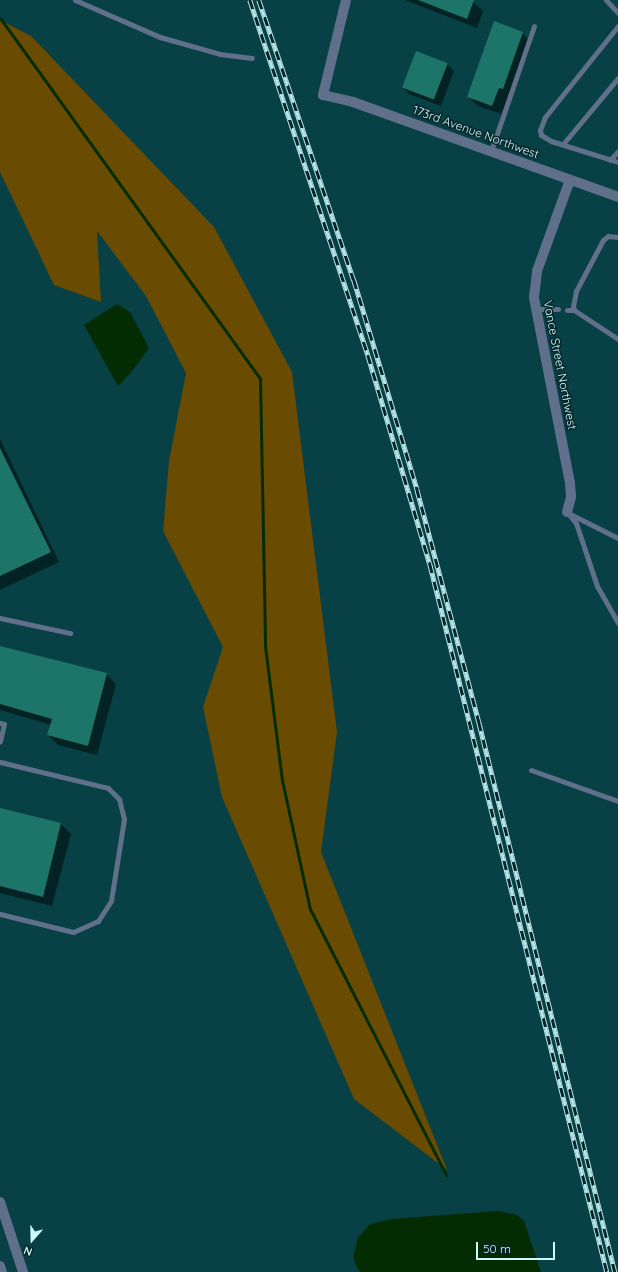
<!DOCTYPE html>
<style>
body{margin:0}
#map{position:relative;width:618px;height:1272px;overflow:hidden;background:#074145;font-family:Quicksand,sans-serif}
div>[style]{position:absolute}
.green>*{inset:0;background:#694b01}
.water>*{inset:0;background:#042c02}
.shadow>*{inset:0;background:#0007}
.stream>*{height:3px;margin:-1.5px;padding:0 1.5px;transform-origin:1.5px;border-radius:1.5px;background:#042c02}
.building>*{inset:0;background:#1d7569;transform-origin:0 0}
.service>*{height:5px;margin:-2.5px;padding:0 2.5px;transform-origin:2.5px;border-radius:2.5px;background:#606f8a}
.minor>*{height:10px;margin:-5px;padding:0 5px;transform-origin:5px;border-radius:5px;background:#606f8a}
.tertiary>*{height:10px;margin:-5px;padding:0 5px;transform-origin:5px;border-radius:5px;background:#606f8a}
.rail>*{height:4.5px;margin-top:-2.25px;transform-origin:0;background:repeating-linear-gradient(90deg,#052528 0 9px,#b7e4e8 0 18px);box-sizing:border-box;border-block:1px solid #b7e4e8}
span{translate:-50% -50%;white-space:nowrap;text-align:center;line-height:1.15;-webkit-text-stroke:3px #052528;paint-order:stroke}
.street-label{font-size:12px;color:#cefafe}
.north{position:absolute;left:12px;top:1220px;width:40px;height:40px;-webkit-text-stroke:3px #052528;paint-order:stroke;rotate:200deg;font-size:11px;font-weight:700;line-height:16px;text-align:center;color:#cefafe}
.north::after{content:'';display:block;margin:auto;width:14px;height:18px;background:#cefafe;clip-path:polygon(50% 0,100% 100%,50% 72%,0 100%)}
.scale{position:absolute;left:476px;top:1242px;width:79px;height:18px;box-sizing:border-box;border:2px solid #cefafe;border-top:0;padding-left:5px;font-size:12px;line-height:14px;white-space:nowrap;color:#cefafe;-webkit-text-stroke:3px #052528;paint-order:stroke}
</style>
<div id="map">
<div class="green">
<i style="clip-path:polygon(0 20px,31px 36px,214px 227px,292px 372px,337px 732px,321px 852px,447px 1170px,354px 1099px,222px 797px,203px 707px,223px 647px,163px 531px,169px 461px,186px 373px,146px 296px,97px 231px,101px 302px,54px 285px,0 172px)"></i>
</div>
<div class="water">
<i style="clip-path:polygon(117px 304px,130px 312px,149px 348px,133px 370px,118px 386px,84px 325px)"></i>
<i style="clip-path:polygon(498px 1211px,517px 1215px,524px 1221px,541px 1272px,361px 1272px,357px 1268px,353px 1257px,358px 1238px,370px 1224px,392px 1219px)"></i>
</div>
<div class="shadow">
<i style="clip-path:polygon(405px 0,471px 0,483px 11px,477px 28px)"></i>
<i style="clip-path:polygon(522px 33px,532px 43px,512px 98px,508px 97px,502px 114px,478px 106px,468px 97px)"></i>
<i style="clip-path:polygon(447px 64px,454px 71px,441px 106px,409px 94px,402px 86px)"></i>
<i style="clip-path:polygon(0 439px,59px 562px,0 590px)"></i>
<i style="clip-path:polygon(0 647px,106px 674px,116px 684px,97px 755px,58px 745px,48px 735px,51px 725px,0 710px)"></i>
<i style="clip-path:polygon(0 809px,61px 824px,71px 834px,52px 906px,0 893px)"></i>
</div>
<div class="stream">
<i style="left:0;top:18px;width:445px;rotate:54.2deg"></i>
<i style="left:260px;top:379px;width:267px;rotate:88.9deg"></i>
<i style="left:265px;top:646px;width:135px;rotate:82.8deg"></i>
<i style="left:282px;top:780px;width:132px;rotate:77.8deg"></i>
<i style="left:310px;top:909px;width:299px;rotate:62.9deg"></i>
</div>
<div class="building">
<i style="clip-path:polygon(418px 0,474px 0,467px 19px)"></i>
<i style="clip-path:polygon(494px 21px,523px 32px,503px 89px,499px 88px,492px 106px,467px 97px)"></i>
<i style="left:416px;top:51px;width:34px;height:39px;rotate:21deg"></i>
<i style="clip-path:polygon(0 448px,51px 552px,0 576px)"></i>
<i style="clip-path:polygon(0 646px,107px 673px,88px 746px,47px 735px,52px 719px,0 704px)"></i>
<i style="clip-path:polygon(0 808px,61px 823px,43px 897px,0 886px)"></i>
</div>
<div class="service">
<i style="left:75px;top:0;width:93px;rotate:23.5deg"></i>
<i style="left:160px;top:37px;width:62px;rotate:15.8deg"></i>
<i style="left:220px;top:54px;width:32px;rotate:7deg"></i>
<i style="left:606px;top:0;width:18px;rotate:47deg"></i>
<i style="left:618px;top:26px;width:117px;rotate:128.7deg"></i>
<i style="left:545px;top:117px;width:14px;rotate:111deg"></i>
<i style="left:540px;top:130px;width:5px;rotate:79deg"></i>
<i style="left:541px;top:135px;width:12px;rotate:31deg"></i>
<i style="left:551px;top:141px;width:70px;rotate:17.4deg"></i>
<i style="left:563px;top:144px;width:86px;rotate:-50.2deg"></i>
<i style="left:491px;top:151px;width:132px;rotate:-71deg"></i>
<i style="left:610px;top:160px;width:12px;rotate:-48deg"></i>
<i style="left:618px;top:237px;width:10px;rotate:-174deg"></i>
<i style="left:608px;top:236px;width:6px;rotate:141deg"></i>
<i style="left:603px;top:240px;width:58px;rotate:117.9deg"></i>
<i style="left:576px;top:291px;width:15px;rotate:101deg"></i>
<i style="left:573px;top:306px;width:4px;rotate:76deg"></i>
<i style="left:574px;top:310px;width:53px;rotate:33.4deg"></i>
<i style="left:536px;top:309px;width:22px"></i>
<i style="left:567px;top:310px;width:7px"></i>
<i style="left:567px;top:512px;width:14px;rotate:51deg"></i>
<i style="left:576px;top:523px;width:66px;rotate:71.6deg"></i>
<i style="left:597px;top:586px;width:43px;rotate:60.4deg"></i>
<i style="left:570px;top:514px;width:54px;rotate:26.6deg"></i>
<i style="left:0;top:618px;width:72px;rotate:12.1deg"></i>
<i style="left:0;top:723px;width:4px;rotate:14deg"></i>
<i style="left:4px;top:724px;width:18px;rotate:103deg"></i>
<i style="left:0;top:762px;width:111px;rotate:13.5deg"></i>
<i style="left:108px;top:788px;width:16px;rotate:45deg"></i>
<i style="left:119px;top:799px;width:21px;rotate:76deg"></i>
<i style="left:124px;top:819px;width:83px;rotate:99deg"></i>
<i style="left:111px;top:901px;width:24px;rotate:123deg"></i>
<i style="left:98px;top:921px;width:27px;rotate:156deg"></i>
<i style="left:73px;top:932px;width:75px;rotate:-166.1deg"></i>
<i style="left:531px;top:770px;width:92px;rotate:19.6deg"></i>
</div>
<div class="minor">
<i style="left:346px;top:0;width:98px;rotate:103.6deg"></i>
<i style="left:323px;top:95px;width:31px;rotate:13deg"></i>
<i style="left:353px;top:102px;width:282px;rotate:19.7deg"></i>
<i style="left:567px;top:512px;width:16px;rotate:-75deg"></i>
<i style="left:571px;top:497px;width:14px;rotate:-94deg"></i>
<i style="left:570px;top:483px;width:189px;rotate:-101deg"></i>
<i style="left:534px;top:297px;width:26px;rotate:-83deg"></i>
<i style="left:537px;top:271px;width:97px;rotate:-70.1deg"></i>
</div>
<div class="tertiary">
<i style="left:0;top:1202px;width:74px;rotate:71.8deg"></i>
<i style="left:0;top:1266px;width:6px;rotate:72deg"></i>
</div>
<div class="rail">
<i style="left:250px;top:0;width:374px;rotate:71.6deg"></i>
<i style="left:368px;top:355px;width:218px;rotate:73.5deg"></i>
<i style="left:430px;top:564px;width:730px;rotate:75.96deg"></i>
<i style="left:259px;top:0;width:296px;rotate:71.3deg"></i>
<i style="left:354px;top:280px;width:218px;rotate:73.2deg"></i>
<i style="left:417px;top:489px;width:241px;rotate:75.1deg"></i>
<i style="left:479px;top:722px;width:567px;rotate:76.11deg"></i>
</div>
<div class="street-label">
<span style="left:476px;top:132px;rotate:20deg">173rd Avenue Northwest</span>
<span style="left:560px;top:365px;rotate:79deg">Vance Street Northwest</span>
</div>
<div class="north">N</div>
<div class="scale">50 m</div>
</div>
